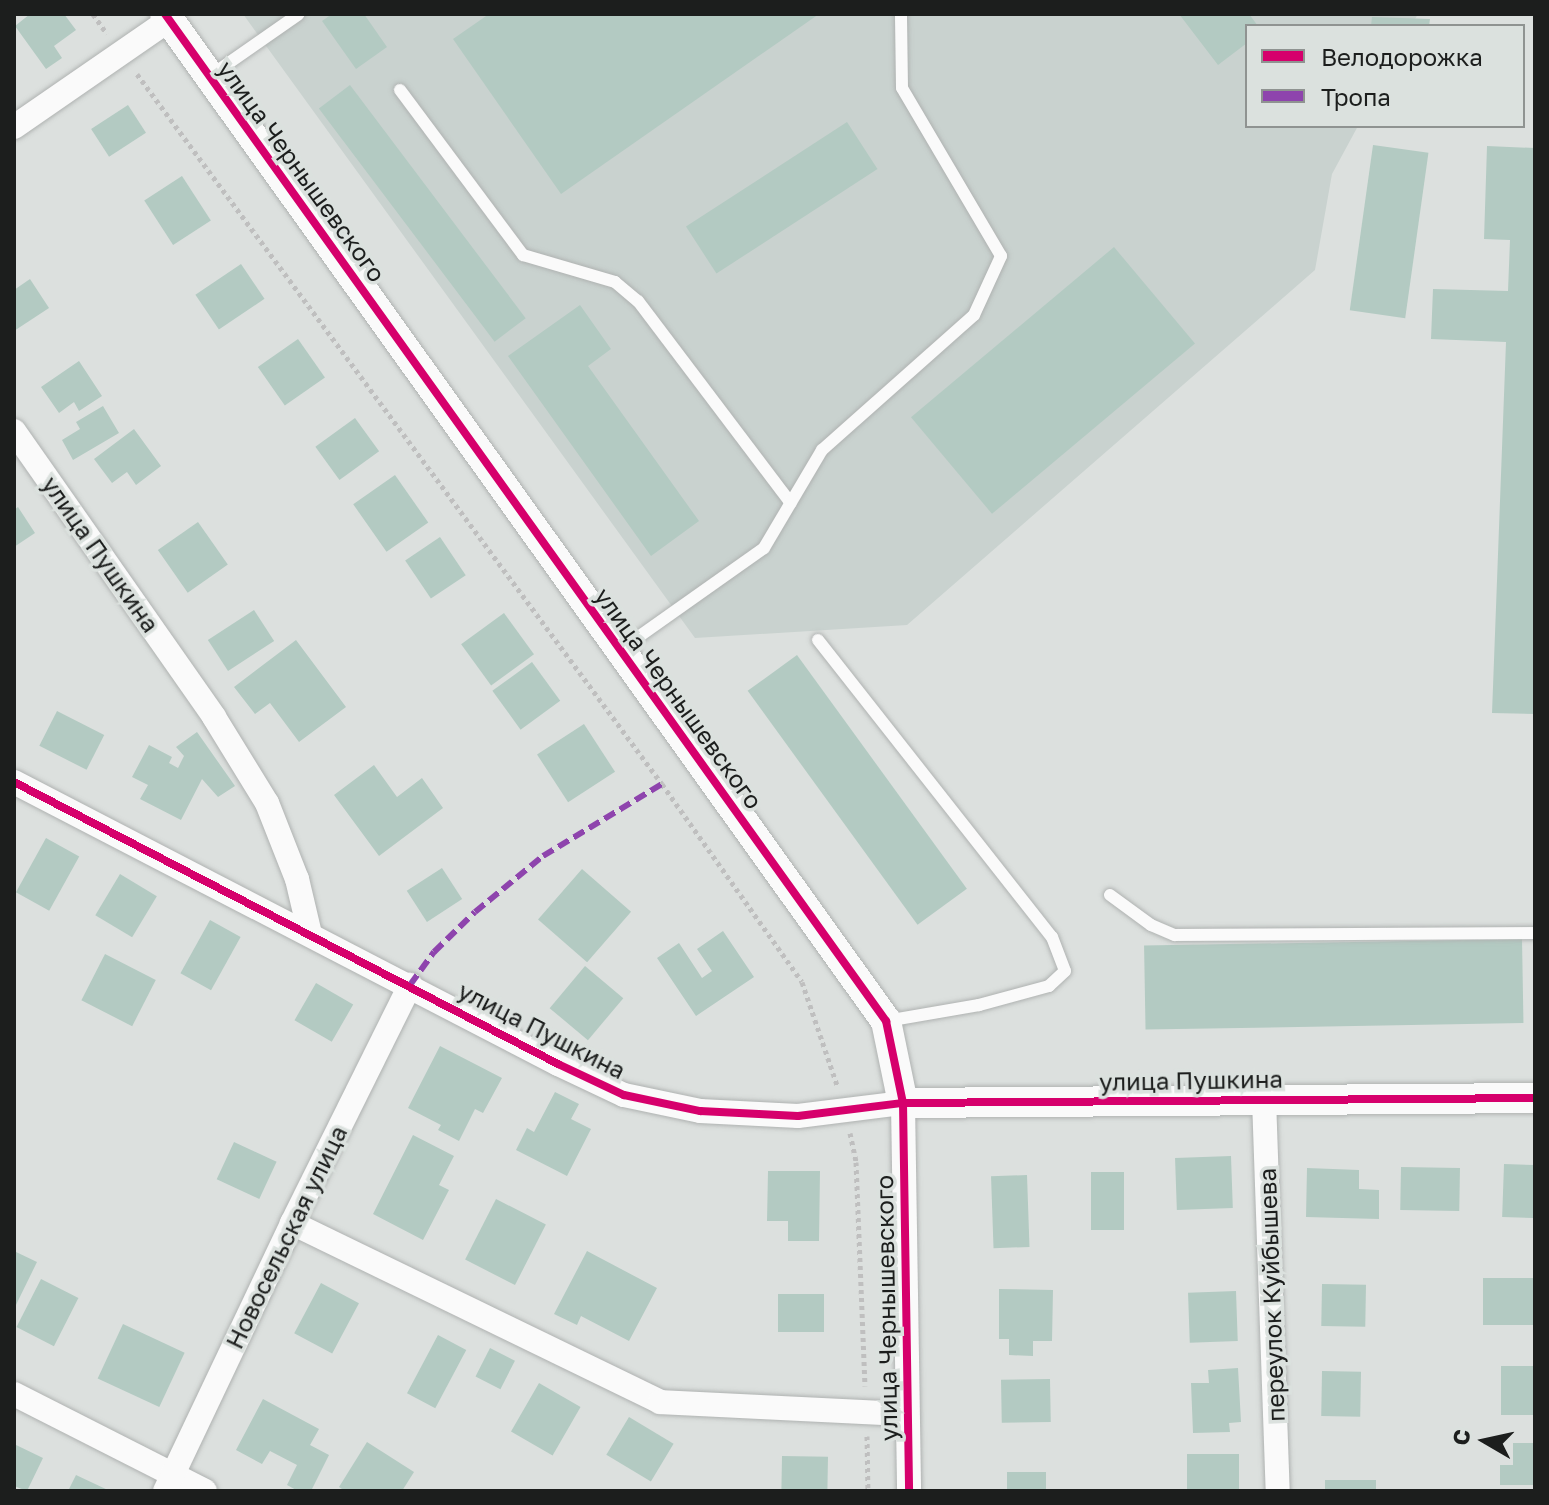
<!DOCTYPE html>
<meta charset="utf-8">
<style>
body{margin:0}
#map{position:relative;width:1549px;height:1505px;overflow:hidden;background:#dce0de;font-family:"Golos Text",sans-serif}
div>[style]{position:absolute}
.built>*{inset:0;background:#c9d2cf}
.building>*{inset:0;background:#b3cac2;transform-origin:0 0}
.path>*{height:5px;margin-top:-2.5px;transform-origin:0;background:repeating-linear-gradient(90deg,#bfbfbf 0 4px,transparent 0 8px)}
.roads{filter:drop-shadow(0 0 2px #afb2b1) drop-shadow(0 0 2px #afb2b1)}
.service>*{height:12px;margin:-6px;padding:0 6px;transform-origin:6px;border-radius:6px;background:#fafafa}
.minor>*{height:24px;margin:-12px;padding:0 12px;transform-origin:12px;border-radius:12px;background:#fafafa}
.tertiary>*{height:30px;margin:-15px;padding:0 15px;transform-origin:15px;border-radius:15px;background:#fafafa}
.quiet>*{height:6px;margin-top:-3px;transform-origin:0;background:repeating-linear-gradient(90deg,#8e44ad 0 12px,transparent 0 18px)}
.cycleway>*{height:8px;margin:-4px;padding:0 4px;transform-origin:4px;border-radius:4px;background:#d6006c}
span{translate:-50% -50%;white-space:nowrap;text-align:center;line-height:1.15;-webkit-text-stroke:7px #dbe1de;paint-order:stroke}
.street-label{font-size:24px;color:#1c1e1d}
.frame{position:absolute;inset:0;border:16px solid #1c1e1d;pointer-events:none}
.legend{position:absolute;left:1245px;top:24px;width:280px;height:104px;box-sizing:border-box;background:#dbe1de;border:2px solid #8f9391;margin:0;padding:10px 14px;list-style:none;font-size:24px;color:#1c1e1d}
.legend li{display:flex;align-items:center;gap:16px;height:40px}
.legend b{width:40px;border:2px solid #8f9391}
.north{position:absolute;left:1445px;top:1401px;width:80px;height:80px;-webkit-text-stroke:6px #dbe1de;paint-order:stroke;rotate:279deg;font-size:22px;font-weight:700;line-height:32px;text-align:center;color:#1c1e1d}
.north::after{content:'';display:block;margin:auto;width:28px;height:36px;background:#1c1e1d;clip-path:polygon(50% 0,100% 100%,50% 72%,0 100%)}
</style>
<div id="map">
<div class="built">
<i style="clip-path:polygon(243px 14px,1418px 14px,1411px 26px,1247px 26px,1247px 126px,1358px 126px,1332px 174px,1315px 270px,907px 625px,695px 638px)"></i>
</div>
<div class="building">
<i style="clip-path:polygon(30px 14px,64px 14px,76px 30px,54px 46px,62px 58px,46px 69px,15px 26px)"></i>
<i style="clip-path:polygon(332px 14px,364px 14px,387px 47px,356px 69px,322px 21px)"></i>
<i style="clip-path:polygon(489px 14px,819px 14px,561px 194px,453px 39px)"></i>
<i style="clip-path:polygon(1179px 14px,1249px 14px,1258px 26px,1247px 26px,1247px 43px,1218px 65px)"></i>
<i style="clip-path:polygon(1372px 17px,1430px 19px,1429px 26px,1371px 26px)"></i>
<i style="left:350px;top:85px;width:292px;height:39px;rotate:53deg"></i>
<i style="left:128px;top:105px;width:33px;height:44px;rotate:57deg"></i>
<i style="left:847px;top:122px;width:56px;height:192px;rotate:57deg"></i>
<i style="left:1373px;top:145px;width:56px;height:167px;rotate:8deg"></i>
<i style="clip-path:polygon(1487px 146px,1535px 148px,1535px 714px,1492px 713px,1506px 342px,1431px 339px,1433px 289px,1508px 291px,1510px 240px,1484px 239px)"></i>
<i style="left:182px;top:176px;width:53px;height:45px;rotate:57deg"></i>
<i style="left:1114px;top:247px;width:126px;height:265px;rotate:50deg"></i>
<i style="left:241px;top:264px;width:42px;height:55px;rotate:56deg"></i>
<i style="clip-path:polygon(30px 279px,49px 308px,14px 331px,14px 290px)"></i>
<i style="clip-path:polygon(580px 305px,611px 349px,588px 366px,699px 521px,651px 556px,508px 356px)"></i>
<i style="left:298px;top:339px;width:47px;height:49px;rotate:55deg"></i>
<i style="clip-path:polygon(79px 361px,102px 396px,79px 411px,74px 402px,59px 413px,41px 387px)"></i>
<i style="clip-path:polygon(103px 406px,119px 433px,73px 460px,62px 440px,80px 429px,76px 422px)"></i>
<i style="left:355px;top:418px;width:41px;height:49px;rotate:54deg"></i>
<i style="clip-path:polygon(134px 429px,161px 466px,136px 485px,127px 472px,112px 483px,94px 459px)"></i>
<i style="left:395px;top:475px;width:58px;height:51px;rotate:55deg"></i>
<i style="clip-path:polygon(18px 507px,35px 533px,14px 547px,14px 510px)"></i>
<i style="left:198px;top:522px;width:52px;height:49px;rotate:55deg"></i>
<i style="left:440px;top:537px;width:46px;height:42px;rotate:56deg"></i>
<i style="left:254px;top:610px;width:37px;height:55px;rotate:57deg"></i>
<i style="left:504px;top:613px;width:51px;height:53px;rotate:54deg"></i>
<i style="clip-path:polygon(296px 640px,346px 707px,299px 742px,270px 703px,255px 714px,234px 687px)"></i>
<i style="left:797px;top:655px;width:289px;height:61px;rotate:54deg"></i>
<i style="left:532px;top:662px;width:48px;height:49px;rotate:54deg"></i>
<i style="left:57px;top:711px;width:53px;height:39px;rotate:27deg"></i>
<i style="left:584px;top:724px;width:57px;height:56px;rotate:57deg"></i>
<i style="clip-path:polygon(197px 732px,235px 786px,218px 797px,202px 779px,181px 820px,140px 799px,148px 785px,132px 777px,149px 745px,172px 757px,169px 763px,178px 768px,184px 756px,176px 747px)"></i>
<i style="clip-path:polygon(374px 765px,397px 797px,422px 778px,443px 808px,379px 856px,334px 795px)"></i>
<i style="left:46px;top:838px;width:38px;height:62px;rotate:29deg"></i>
<i style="left:442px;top:868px;width:37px;height:42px;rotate:57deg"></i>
<i style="left:582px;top:869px;width:65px;height:67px;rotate:41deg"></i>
<i style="left:120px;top:874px;width:43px;height:48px;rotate:31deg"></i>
<i style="left:210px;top:920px;width:35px;height:61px;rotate:29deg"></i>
<i style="clip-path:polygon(723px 931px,754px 977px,696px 1016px,657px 958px,679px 943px,702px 978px,712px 971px,697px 949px)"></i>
<i style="left:1522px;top:939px;width:84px;height:378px;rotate:89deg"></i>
<i style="left:105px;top:954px;width:57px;height:52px;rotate:27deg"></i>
<i style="left:585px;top:966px;width:50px;height:55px;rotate:40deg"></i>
<i style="left:316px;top:983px;width:43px;height:43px;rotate:30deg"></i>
<i style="clip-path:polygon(440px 1046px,502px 1078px,483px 1113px,475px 1109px,459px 1141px,438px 1130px,441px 1125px,408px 1108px)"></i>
<i style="clip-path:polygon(555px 1092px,579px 1104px,571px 1119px,591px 1129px,567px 1176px,516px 1150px,527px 1128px,534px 1132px)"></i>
<i style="clip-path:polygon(413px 1135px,454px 1156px,439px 1185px,449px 1190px,423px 1240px,373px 1214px)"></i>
<i style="left:234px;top:1142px;width:47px;height:41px;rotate:25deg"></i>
<i style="left:1231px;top:1156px;width:52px;height:56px;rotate:88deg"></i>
<i style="left:1504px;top:1164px;width:31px;height:53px;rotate:2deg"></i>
<i style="left:1401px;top:1167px;width:59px;height:43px;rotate:1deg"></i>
<i style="clip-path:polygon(1307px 1168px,1359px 1170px,1359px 1189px,1379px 1190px,1379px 1219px,1306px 1217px)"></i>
<i style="clip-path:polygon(768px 1171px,820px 1171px,819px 1241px,788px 1241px,788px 1221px,767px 1221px)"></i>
<i style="left:1091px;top:1172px;width:33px;height:58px"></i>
<i style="left:1027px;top:1175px;width:72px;height:36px;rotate:88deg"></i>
<i style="left:496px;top:1199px;width:56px;height:68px;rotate:27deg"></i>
<i style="clip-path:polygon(14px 1251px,37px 1262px,14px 1309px)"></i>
<i style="clip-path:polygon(587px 1251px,657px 1288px,629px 1341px,581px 1316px,577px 1325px,554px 1314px)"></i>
<i style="left:1483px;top:1278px;width:52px;height:47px"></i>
<i style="left:41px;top:1279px;width:42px;height:54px;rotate:27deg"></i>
<i style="left:321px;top:1283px;width:43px;height:57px;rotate:28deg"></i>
<i style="left:1322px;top:1284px;width:44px;height:42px;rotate:1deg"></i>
<i style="clip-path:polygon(999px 1289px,1053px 1290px,1052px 1341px,1033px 1341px,1033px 1356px,1009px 1355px,1009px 1339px,999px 1339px)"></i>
<i style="left:1236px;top:1291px;width:50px;height:48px;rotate:88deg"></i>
<i style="left:778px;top:1294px;width:46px;height:38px"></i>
<i style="left:123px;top:1324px;width:68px;height:60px;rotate:25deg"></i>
<i style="left:438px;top:1335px;width:32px;height:66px;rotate:28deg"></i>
<i style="left:490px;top:1348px;width:28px;height:32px;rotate:27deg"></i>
<i style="left:1501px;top:1366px;width:34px;height:49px"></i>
<i style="clip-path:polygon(1238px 1368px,1241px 1422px,1229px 1423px,1230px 1432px,1193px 1433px,1191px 1383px,1209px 1383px,1208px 1370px)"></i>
<i style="left:1322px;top:1371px;width:39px;height:45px;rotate:1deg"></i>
<i style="left:1050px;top:1379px;width:43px;height:49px;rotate:89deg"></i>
<i style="left:539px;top:1383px;width:48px;height:56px;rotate:30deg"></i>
<i style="clip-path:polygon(263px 1399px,319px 1429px,310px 1445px,329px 1455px,311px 1491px,298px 1491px,287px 1485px,297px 1465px,270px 1451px,262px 1464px,236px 1450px)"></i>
<i style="left:629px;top:1417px;width:52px;height:44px;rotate:31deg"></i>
<i style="clip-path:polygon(367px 1442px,414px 1472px,402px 1491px,345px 1491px,339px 1487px)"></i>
<i style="clip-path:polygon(1513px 1443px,1535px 1443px,1535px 1485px,1500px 1485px,1500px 1465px,1513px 1465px)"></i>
<i style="clip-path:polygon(14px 1444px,43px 1458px,27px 1491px,14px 1486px)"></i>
<i style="left:1187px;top:1454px;width:52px;height:37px"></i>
<i style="left:782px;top:1456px;width:46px;height:35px;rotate:1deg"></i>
<i style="left:1007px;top:1472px;width:39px;height:19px"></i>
<i style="clip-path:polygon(76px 1475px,110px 1491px,68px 1491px)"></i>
<i style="left:1325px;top:1480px;width:51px;height:11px"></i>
</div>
<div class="path">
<i style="left:93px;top:14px;width:24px;rotate:55deg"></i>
<i style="left:137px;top:74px;width:883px;rotate:53.52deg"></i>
<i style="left:662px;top:784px;width:242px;rotate:54.7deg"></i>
<i style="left:802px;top:982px;width:109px;rotate:71.2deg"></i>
<i style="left:850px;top:1133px;width:30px;rotate:78deg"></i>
<i style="left:856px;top:1162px;width:224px;rotate:87.7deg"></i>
<i style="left:867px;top:1436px;width:55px;rotate:89deg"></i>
</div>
<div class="roads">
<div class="service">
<i style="left:210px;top:76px;width:108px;rotate:-34.9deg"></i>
<i style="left:400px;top:90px;width:206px;rotate:53.3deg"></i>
<i style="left:523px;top:255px;width:96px;rotate:16.4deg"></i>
<i style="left:615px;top:282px;width:30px;rotate:40deg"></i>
<i style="left:638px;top:301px;width:253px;rotate:52.9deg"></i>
<i style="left:818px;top:640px;width:378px;rotate:51.8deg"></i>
<i style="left:1052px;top:937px;width:36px;rotate:69deg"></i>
<i style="left:1065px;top:971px;width:22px;rotate:137deg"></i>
<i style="left:1049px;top:986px;width:73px;rotate:164.8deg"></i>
<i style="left:979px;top:1005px;width:94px;rotate:170.2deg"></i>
<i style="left:620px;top:650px;width:176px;rotate:-35.3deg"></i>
<i style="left:764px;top:548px;width:114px;rotate:-59.4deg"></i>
<i style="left:822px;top:450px;width:203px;rotate:-41.6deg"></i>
<i style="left:974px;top:315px;width:65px;rotate:-65.4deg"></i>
<i style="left:1001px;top:256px;width:195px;rotate:-120.5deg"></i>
<i style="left:902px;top:88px;width:74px;rotate:-90.8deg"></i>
<i style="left:1110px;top:895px;width:51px;rotate:36.2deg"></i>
<i style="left:1151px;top:925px;width:26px;rotate:23deg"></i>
<i style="left:1175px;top:935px;width:360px;rotate:-0.3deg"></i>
</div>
<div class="minor">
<i style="left:14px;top:127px;width:188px;rotate:-34.6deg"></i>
<i style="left:14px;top:431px;width:349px;rotate:55deg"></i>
<i style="left:214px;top:717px;width:101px;rotate:58.4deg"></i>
<i style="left:267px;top:803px;width:82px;rotate:68.5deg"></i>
<i style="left:297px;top:879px;width:57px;rotate:76.7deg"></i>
<i style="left:14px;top:782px;width:613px;rotate:27.4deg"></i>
<i style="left:558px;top:1064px;width:73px;rotate:25.2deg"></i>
<i style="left:624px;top:1095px;width:78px;rotate:11.9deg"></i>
<i style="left:700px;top:1111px;width:98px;rotate:2.9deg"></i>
<i style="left:798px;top:1116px;width:106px;rotate:-7.1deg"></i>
<i style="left:903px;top:1103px;width:388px;rotate:89.1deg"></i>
<i style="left:1264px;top:1099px;width:392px;rotate:88deg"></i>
<i style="left:292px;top:1223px;width:409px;rotate:25.9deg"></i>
<i style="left:660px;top:1402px;width:247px;rotate:2.8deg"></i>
<i style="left:14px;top:1394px;width:214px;rotate:26.9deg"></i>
<i style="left:165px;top:1491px;width:297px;rotate:-64.6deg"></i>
<i style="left:292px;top:1223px;width:266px;rotate:-63.6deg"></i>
</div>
<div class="tertiary">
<i style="left:165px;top:14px;width:1239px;rotate:54.4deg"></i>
<i style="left:886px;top:1021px;width:84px;rotate:78.3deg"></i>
<i style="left:903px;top:1103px;width:632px;rotate:-0.45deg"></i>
</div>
</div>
<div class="quiet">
<i style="left:410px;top:985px;width:41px;rotate:-54deg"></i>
<i style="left:434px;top:952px;width:57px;rotate:-44.3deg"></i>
<i style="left:475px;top:912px;width:88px;rotate:-39.5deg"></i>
<i style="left:543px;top:856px;width:139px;rotate:-31.2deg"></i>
</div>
<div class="cycleway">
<i style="left:165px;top:14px;width:1239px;rotate:54.4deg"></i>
<i style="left:886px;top:1021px;width:84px;rotate:78.3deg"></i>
<i style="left:903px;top:1103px;width:388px;rotate:89.1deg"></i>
<i style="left:14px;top:782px;width:613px;rotate:27.4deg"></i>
<i style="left:558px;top:1064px;width:73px;rotate:25.2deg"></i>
<i style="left:624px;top:1095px;width:78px;rotate:11.9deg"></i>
<i style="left:700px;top:1111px;width:98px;rotate:2.9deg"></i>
<i style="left:798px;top:1116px;width:106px;rotate:-7.1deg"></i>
<i style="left:903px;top:1103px;width:632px;rotate:-0.45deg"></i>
</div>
<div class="street-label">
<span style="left:302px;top:171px;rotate:54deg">улица Чернышевского</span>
<span style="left:101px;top:554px;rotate:55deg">улица Пушкина</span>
<span style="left:679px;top:698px;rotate:54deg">улица Чернышевского</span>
<span style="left:542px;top:1030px;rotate:27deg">улица Пушкина</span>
<span style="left:1191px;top:1080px;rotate:-1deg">улица Пушкина</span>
<span style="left:286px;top:1237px;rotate:-64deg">Новосельская улица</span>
<span style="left:1271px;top:1295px;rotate:-92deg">переулок Куйбышева</span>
<span style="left:886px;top:1308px;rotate:-91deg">улица Чернышевского</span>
</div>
<div class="frame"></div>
<ul class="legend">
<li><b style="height:10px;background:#d6006c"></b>Велодорожка</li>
<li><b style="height:10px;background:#8e44ad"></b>Тропа</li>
</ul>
<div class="north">С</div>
</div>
